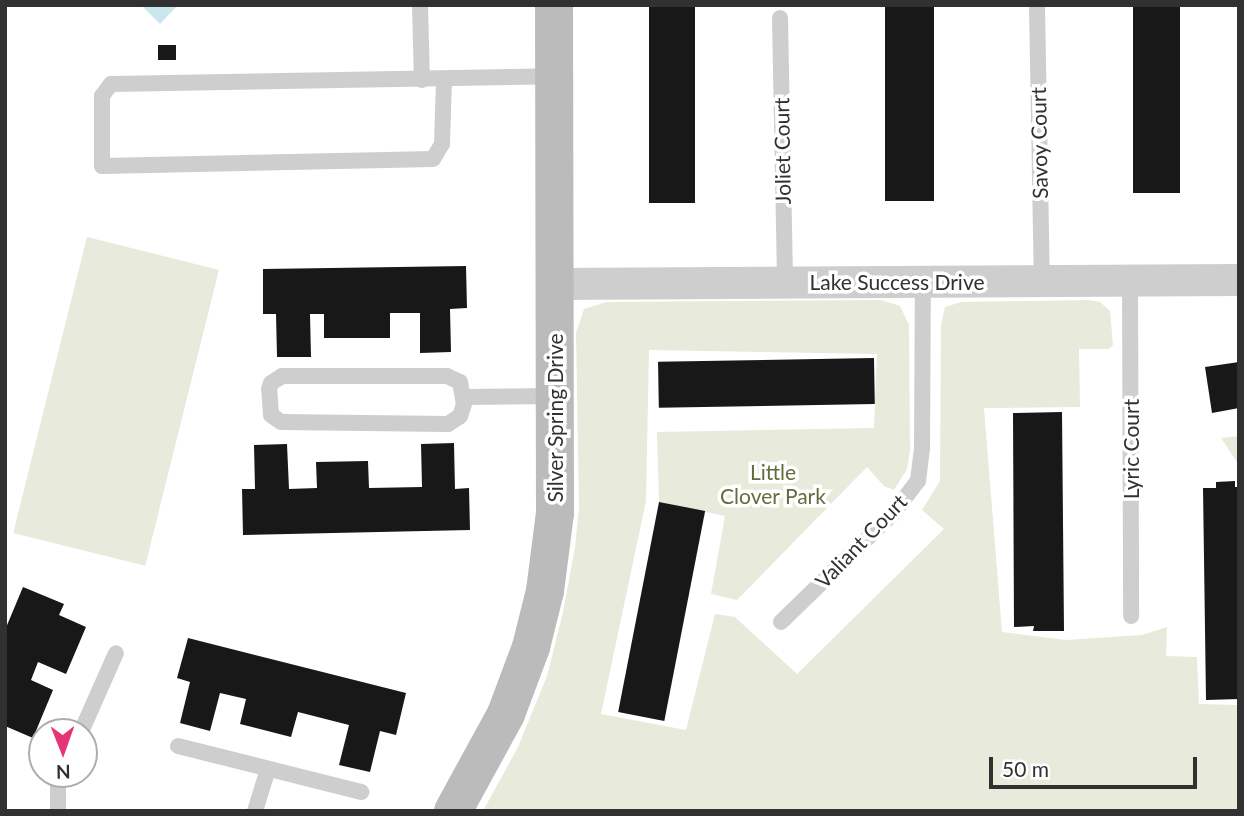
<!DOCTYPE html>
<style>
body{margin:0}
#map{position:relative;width:1244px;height:816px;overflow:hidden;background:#fff;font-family:Lato,sans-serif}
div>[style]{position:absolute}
.green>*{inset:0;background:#e8eadc;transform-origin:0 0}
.water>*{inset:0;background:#c9e8eb}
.building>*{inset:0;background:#181818;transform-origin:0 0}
.lane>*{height:16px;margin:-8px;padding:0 8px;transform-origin:8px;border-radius:8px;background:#cecece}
.street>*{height:32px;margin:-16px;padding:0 16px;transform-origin:16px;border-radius:16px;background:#cecece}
.secondary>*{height:38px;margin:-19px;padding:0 19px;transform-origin:19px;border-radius:19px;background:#bbb}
span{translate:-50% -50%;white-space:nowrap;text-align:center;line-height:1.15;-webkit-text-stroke:7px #fff;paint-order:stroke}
.street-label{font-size:21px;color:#313131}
.park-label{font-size:21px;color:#626d3d}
.frame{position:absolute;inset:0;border:7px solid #313131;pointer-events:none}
.north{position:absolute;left:28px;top:718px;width:70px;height:70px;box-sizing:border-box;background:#fff;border:2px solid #adadad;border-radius:50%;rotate:179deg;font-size:19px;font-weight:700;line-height:28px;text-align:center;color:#313131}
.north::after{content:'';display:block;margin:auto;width:24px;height:32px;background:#e63576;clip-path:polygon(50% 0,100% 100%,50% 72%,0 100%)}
.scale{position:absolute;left:989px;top:757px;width:208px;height:32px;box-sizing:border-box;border:4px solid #313131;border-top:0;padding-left:9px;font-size:21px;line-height:24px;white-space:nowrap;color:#313131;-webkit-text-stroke:5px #fff;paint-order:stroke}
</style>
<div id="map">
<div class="green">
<i style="left:87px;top:237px;width:136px;height:305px;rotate:14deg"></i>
<i style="clip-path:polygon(881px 300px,900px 306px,909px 325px,910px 451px,907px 469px,894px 490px,884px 486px,867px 467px,737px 600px,711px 594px,725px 516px,659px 502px,657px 432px,874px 428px,877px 354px,649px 350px,646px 501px,601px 714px,686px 730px,715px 614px,735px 617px,797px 674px,944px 529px,922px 510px,940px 481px,941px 325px,945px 307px,961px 302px,1089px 300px,1100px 302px,1110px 311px,1113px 345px,1109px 349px,1079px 349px,1080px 407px,984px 408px,1002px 632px,1066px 640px,1142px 635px,1167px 627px,1166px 656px,1197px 657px,1199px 704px,1239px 705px,1239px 811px,483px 811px,518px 747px,547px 676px,563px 612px,575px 547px,579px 508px,576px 333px,584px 309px,606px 302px)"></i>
<i style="clip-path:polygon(1239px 436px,1239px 465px,1221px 438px)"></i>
</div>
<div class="water">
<i style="clip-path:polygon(141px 5px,178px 5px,160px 24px)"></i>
</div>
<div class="building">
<i style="left:649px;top:5px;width:46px;height:198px"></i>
<i style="left:885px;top:5px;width:49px;height:196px"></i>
<i style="left:1133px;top:5px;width:47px;height:188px"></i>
<i style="left:176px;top:45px;width:15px;height:18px;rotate:90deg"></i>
<i style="clip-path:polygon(466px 266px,467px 308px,450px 309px,451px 352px,420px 353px,420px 313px,390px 313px,390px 338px,324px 338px,324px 314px,310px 314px,311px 357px,277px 357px,276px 314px,263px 314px,263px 269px)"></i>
<i style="left:874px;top:358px;width:46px;height:216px;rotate:89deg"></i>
<i style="clip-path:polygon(1239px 362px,1239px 408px,1212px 413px,1205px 367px)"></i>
<i style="clip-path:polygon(1062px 412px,1064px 631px,1033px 631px,1034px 626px,1014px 627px,1013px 413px)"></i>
<i style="clip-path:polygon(454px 443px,455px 489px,469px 488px,470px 530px,243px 535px,242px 489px,255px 489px,254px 445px,287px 444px,289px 489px,317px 488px,316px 462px,368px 461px,369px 488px,422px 487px,421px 444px)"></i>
<i style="clip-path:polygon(1235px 481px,1235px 487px,1239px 487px,1239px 699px,1206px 700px,1203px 488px,1216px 488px,1216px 482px)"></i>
<i style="left:659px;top:502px;width:47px;height:214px;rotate:11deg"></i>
<i style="clip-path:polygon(23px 587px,64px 604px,59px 615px,86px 627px,66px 674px,38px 662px,31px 680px,53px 690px,33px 738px,5px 726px,5px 630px)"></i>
<i style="clip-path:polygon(188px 638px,406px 693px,396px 735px,380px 731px,370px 772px,339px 765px,349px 725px,298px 712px,291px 737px,240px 724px,246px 699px,220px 693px,210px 731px,180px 723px,190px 682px,177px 678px)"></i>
</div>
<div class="lane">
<i style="left:420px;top:5px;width:75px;rotate:88.5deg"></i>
<i style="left:1037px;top:5px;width:277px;rotate:89deg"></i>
<i style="left:780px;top:18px;width:265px;rotate:88.9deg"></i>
<i style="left:444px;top:80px;width:64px;rotate:91.8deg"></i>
<i style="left:442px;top:144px;width:17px;rotate:121deg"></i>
<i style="left:433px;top:159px;width:331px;rotate:178.8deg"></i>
<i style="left:102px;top:166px;width:70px;rotate:-90deg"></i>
<i style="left:102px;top:96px;width:15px;rotate:-53deg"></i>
<i style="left:111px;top:84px;width:443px;rotate:-1deg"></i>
<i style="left:1130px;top:282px;width:334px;rotate:89.8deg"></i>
<i style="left:282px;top:376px;width:165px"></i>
<i style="left:447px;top:376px;width:14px;rotate:25deg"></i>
<i style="left:460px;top:382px;width:22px;rotate:80deg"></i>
<i style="left:464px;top:404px;width:13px;rotate:108deg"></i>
<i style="left:460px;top:416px;width:14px;rotate:146deg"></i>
<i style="left:448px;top:424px;width:167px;rotate:-179.3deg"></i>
<i style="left:281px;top:422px;width:12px;rotate:-145deg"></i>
<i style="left:271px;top:415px;width:26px;rotate:-94deg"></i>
<i style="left:269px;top:389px;width:6px;rotate:-72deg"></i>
<i style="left:271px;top:383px;width:13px;rotate:-32deg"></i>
<i style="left:464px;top:397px;width:92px;rotate:-0.6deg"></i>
<i style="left:781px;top:622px;width:159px;rotate:-44.2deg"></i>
<i style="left:895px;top:511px;width:38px;rotate:-53deg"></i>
<i style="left:918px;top:481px;width:32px;rotate:-83deg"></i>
<i style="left:922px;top:449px;width:167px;rotate:-89.7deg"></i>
<i style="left:81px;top:732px;width:86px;rotate:-66.1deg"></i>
<i style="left:178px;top:746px;width:189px;rotate:14.1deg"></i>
<i style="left:58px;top:811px;width:24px;rotate:-90deg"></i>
<i style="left:58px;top:787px;width:14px;rotate:-73deg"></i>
<i style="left:255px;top:811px;width:44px;rotate:-72.8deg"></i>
</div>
<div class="street">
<i style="left:555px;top:284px;width:684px;rotate:-0.34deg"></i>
</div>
<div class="secondary">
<i style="left:453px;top:811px;width:111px;rotate:-61.3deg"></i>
<i style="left:506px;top:714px;width:72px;rotate:-69.5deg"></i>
<i style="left:531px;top:647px;width:58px;rotate:-76deg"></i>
<i style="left:545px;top:591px;width:79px;rotate:-82.7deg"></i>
<i style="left:555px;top:513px;width:508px;rotate:-90.11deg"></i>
</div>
<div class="street-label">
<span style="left:1039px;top:143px;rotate:-91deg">Savoy Court</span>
<span style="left:782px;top:151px;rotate:-91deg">Joliet Court</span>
<span style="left:897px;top:282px">Lake Success Drive</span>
<span style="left:555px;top:418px;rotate:-90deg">Silver Spring Drive</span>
<span style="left:1131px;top:449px;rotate:-90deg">Lyric Court</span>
<span style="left:861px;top:541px;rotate:-46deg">Valiant Court</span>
</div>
<div class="park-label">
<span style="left:773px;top:484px">Little<br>Clover Park</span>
</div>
<div class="frame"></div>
<div class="north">N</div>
<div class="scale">50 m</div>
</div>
